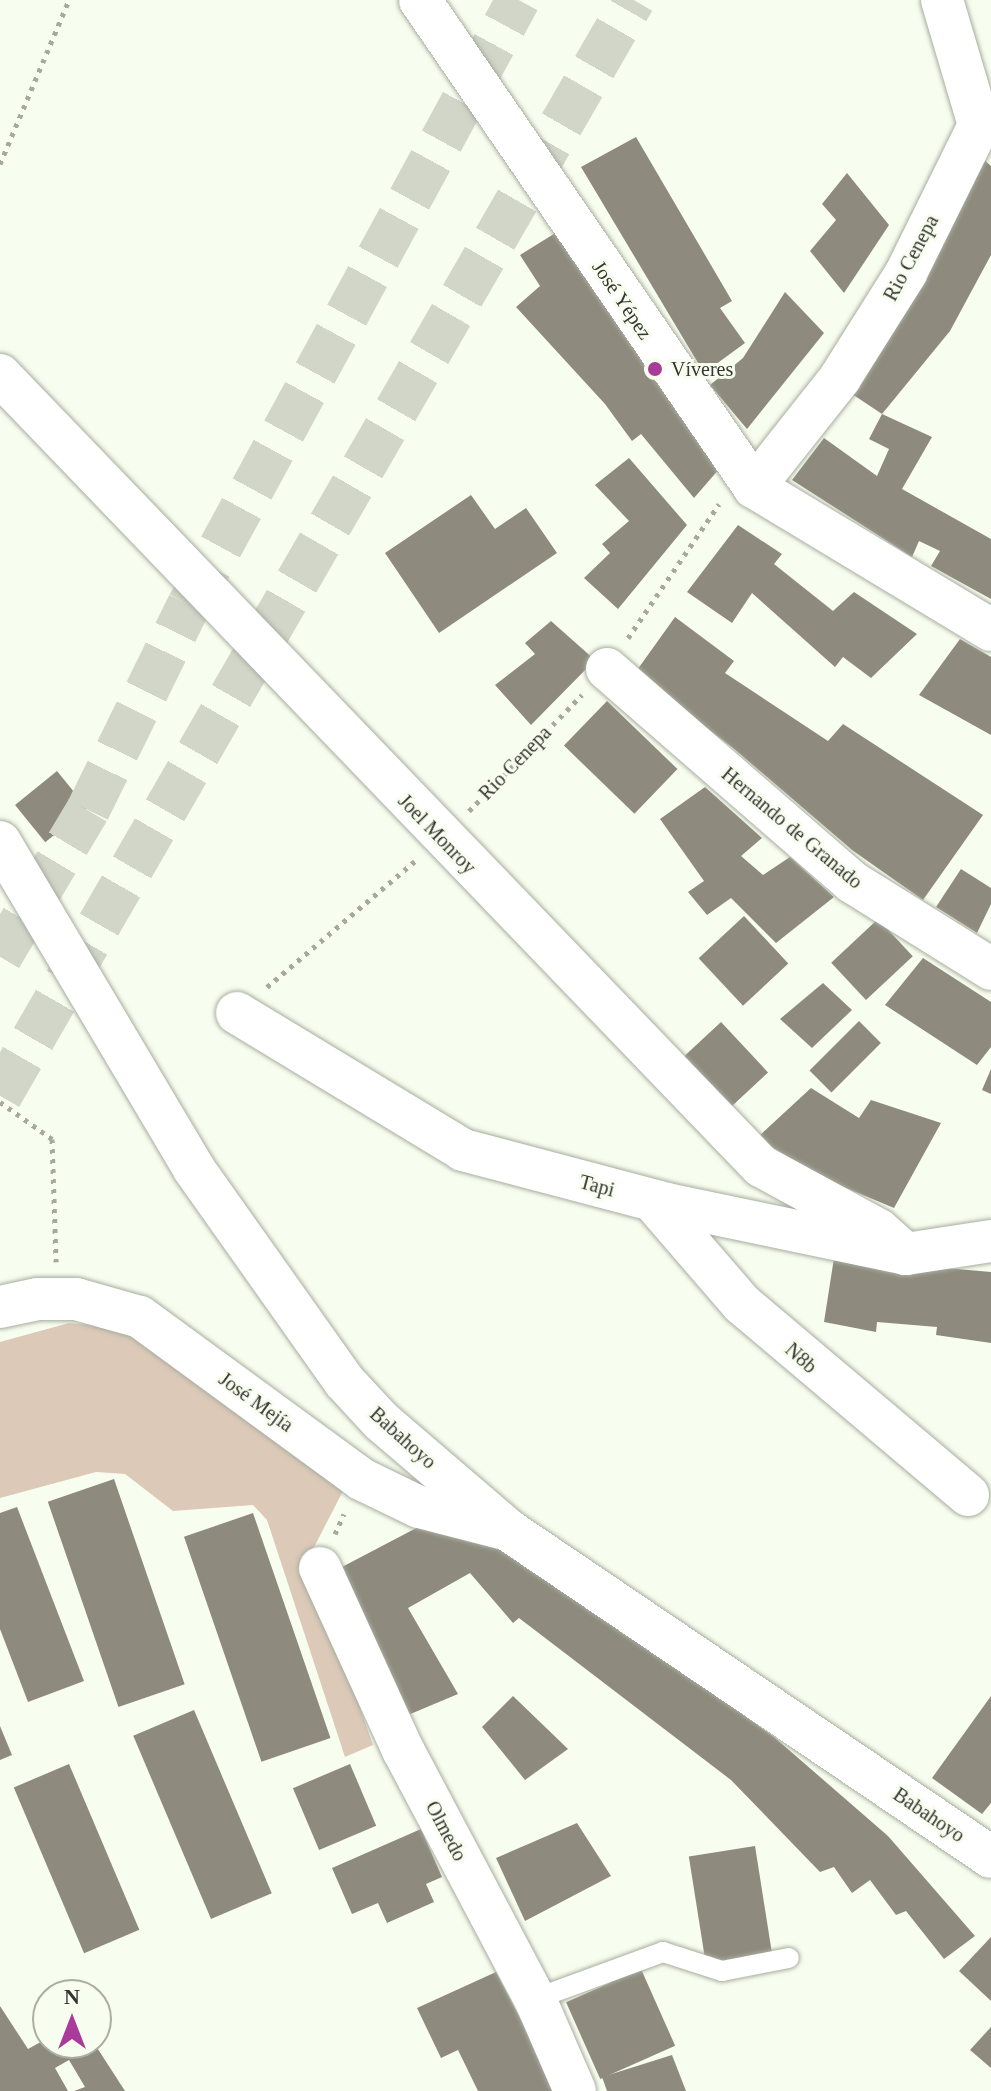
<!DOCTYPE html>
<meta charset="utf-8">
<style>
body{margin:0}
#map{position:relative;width:991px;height:2091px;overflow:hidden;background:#f8feef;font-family:"Times New Roman",serif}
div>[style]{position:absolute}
.green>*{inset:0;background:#dcc9b8}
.building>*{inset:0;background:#8e8a7d;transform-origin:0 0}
.primary-tunnel>*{height:44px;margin-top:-22px;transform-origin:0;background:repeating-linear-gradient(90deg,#d1d6c9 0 44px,transparent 0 66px)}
.path>*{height:5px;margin-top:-2.5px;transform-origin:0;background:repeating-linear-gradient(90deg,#a5a99e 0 4px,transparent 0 10px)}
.roads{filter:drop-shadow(0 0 2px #a7ad9f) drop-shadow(0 0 2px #a7ad9f)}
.lane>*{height:20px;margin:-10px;padding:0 10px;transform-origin:10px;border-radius:10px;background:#fff}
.street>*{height:42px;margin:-21px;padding:0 21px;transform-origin:21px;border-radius:21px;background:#fff}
.dots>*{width:22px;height:22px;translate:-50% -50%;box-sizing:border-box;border:4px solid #f8feef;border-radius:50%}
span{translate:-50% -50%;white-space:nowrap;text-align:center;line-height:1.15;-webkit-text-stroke:6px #f8feef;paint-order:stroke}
.street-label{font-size:20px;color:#343631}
.poi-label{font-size:20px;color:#343631}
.left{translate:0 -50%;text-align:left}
.north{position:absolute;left:32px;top:1979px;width:80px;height:80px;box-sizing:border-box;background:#f8feef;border:2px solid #aaaea3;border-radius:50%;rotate:0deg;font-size:22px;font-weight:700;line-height:32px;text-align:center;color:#343631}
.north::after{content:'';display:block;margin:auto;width:28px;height:36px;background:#a93b9a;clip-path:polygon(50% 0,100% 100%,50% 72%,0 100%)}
</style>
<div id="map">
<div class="green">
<i style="clip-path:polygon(69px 1323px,131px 1329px,345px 1487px,308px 1559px,373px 1745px,345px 1757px,267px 1520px,253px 1505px,173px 1511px,125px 1474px,96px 1472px,0 1498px,0 1342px)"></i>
</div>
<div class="building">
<i style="clip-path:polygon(636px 137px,732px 301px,720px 308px,745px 343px,704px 373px,581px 167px)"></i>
<i style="clip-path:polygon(982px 158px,991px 166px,991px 255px,950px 331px,882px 414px,852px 394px)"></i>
<i style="clip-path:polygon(847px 173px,889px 225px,844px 293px,810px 251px,836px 220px,822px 204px)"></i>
<i style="clip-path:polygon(557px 232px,720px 468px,694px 498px,641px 434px,632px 441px,605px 404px,516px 307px,540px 286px,520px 255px)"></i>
<i style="clip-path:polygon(785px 292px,824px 333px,747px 429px,710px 385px,743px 358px)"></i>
<i style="clip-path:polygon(882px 414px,932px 437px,902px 489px,991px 539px,991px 599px,931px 566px,940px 551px,919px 541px,912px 557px,792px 480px,824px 438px,877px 476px,889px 449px,869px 439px)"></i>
<i style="clip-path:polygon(629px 458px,687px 525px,618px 609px,584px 578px,610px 553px,602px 544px,629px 521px,595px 485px)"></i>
<i style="clip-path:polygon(471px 495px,495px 529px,526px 508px,557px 553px,439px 633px,385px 553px)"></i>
<i style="clip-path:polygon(738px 525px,782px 554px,774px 564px,833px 611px,854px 592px,917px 634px,871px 678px,843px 657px,835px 667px,752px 593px,732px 623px,687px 592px)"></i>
<i style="clip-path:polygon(675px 617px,734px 661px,725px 673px,828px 741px,843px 724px,983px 815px,923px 900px,852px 850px,733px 748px,635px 673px)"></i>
<i style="clip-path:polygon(551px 621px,595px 660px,531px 725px,495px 685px,535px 654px,525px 643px)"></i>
<i style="clip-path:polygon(960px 639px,991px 657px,991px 735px,919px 695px)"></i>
<i style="left:607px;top:701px;width:98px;height:62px;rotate:44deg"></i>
<i style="left:57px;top:771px;width:48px;height:54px;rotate:51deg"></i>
<i style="clip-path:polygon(705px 787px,762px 838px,741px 856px,763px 875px,790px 857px,834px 897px,776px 943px,731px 898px,707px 915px,688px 892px,704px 881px,660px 819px)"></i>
<i style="clip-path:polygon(961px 869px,991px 888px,991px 904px,977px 933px,936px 907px)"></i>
<i style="left:744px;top:916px;width:65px;height:62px;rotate:47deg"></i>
<i style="left:878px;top:919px;width:51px;height:64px;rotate:47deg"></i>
<i style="clip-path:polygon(923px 958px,991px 1002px,991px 1047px,977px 1065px,885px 1005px)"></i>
<i style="clip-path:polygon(823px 983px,852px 1010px,812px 1048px,780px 1019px)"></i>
<i style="left:859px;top:1021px;width:31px;height:70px;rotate:45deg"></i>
<i style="left:721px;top:1022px;width:69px;height:57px;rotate:47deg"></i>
<i style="clip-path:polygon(991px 1069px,991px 1094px,982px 1090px)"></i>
<i style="clip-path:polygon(811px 1088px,859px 1118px,871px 1100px,941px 1123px,894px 1208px,820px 1177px,757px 1138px)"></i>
<i style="clip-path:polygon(834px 1258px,991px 1272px,991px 1343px,936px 1335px,937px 1327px,877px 1322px,876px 1332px,824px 1322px)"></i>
<i style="left:114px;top:1479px;width:217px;height:70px;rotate:71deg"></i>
<i style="clip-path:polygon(17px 1507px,84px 1681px,28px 1702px,0 1629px,0 1513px)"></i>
<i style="left:253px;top:1513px;width:238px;height:73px;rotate:71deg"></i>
<i style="clip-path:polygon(443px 1514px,516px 1551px,774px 1737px,888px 1836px,975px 1936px,944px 1959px,906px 1911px,896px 1915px,870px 1880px,852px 1893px,834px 1867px,820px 1872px,731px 1780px,519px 1618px,513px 1623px,470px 1573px,408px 1608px,458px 1694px,408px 1715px,342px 1567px)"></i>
<i style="clip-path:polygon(513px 1696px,568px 1749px,525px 1780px,482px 1727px)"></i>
<i style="clip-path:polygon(991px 1696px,991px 1803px,982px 1814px,932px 1778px)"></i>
<i style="left:194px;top:1710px;width:199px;height:66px;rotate:67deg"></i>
<i style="clip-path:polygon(0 1726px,12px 1755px,0 1760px)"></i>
<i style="left:69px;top:1764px;width:180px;height:60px;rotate:67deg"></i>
<i style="left:350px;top:1764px;width:67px;height:62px;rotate:67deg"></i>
<i style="clip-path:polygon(577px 1823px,611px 1876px,525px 1921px,496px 1858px)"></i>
<i style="clip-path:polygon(421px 1829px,442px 1877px,426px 1884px,434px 1902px,387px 1923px,378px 1903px,352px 1914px,332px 1868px)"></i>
<i style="left:755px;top:1846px;width:108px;height:67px;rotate:81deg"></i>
<i style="clip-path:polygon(991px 1937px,991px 2001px,959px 1971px)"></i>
<i style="left:641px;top:1969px;width:84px;height:82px;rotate:66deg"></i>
<i style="clip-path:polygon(496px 1972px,522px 2022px,533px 2017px,570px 2091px,478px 2091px,458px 2050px,441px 2058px,417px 2008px)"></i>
<i style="clip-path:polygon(0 2006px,28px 2049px,48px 2038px,48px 2043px,94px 2043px,125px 2091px,74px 2091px,85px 2087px,69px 2060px,55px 2068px,68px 2091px,0 2091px)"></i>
<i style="clip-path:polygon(991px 2027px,991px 2068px,970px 2050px)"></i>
<i style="clip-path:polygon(672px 2055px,686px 2091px,607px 2091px,602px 2077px)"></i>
</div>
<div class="primary-tunnel">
<i style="left:0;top:957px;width:171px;rotate:-59.1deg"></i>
<i style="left:88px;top:810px;width:229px;rotate:-63.8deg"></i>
<i style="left:189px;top:605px;width:689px;rotate:-61.46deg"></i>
<i style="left:0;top:1096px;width:1266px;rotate:-59.99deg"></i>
</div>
<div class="path">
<i style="left:0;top:164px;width:178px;rotate:-67.2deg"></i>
<i style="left:628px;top:638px;width:162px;rotate:-55.8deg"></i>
<i style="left:469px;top:811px;width:162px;rotate:-45.8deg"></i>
<i style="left:267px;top:987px;width:194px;rotate:-40.4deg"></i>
<i style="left:0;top:1102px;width:64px;rotate:35.4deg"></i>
<i style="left:52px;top:1139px;width:123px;rotate:88.1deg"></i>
<i style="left:335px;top:1534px;width:22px;rotate:-66deg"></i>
</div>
<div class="roads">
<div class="lane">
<i style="left:535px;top:1999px;width:136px;rotate:-20.2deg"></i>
<i style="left:663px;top:1952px;width:62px;rotate:17.9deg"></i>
<i style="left:722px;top:1971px;width:68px;rotate:-11deg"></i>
</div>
<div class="street">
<i style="left:420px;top:0;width:591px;rotate:55.56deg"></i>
<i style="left:754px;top:487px;width:277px;rotate:31.1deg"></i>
<i style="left:0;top:375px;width:1098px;rotate:46.11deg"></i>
<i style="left:761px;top:1166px;width:134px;rotate:28.5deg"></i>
<i style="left:879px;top:1230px;width:36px;rotate:42deg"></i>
<i style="left:754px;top:487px;width:139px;rotate:-51.7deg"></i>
<i style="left:840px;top:378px;width:124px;rotate:-57.8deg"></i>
<i style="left:906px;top:273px;width:165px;rotate:-63.7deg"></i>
<i style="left:979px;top:125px;width:130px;rotate:-106.5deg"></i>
<i style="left:607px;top:669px;width:325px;rotate:41deg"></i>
<i style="left:852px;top:882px;width:164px;rotate:32deg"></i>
<i style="left:0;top:842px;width:380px;rotate:59.3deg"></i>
<i style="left:194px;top:1169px;width:260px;rotate:54.7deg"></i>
<i style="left:344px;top:1381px;width:54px;rotate:47.2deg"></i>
<i style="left:381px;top:1421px;width:167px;rotate:40.6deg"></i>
<i style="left:508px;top:1530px;width:583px;rotate:34.1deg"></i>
<i style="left:237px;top:1013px;width:264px;rotate:31.2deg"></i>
<i style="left:463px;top:1150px;width:211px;rotate:14.8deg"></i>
<i style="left:667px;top:1204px;width:244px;rotate:11.8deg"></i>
<i style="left:906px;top:1254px;width:86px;rotate:-8.7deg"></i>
<i style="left:653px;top:1201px;width:136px;rotate:49.2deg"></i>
<i style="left:742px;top:1304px;width:296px;rotate:40.2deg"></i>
<i style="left:0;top:1307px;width:39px;rotate:-12deg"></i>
<i style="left:38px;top:1299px;width:38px"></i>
<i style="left:76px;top:1299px;width:66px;rotate:15.7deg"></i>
<i style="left:140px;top:1317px;width:274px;rotate:36.2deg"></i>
<i style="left:361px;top:1479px;width:64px;rotate:25.8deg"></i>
<i style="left:419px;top:1507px;width:85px;rotate:14.4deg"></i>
<i style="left:320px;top:1568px;width:200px;rotate:65.5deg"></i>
<i style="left:403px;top:1750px;width:282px;rotate:62.1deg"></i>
<i style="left:535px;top:1999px;width:100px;rotate:66.5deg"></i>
</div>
</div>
<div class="dots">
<i style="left:655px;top:369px;background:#a93b9a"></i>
</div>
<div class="street-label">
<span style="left:911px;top:258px;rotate:-62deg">Rio Cenepa</span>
<span style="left:622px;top:300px;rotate:56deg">José Yépez</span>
<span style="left:515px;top:763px;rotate:-46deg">Rio Cenepa</span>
<span style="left:792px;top:828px;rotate:40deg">Hernando de Granado</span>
<span style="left:437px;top:834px;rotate:46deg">Joel Monroy</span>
<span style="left:597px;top:1186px;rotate:15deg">Tapi</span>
<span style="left:801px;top:1358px;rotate:42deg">N8b</span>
<span style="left:256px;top:1402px;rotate:36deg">José Mejía</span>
<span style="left:403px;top:1438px;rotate:42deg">Babahoyo</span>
<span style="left:929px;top:1815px;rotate:34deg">Babahoyo</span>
<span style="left:446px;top:1831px;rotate:62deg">Olmedo</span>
</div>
<div class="poi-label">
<span class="left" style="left:671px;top:369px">Víveres</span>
</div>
<div class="north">N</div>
</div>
